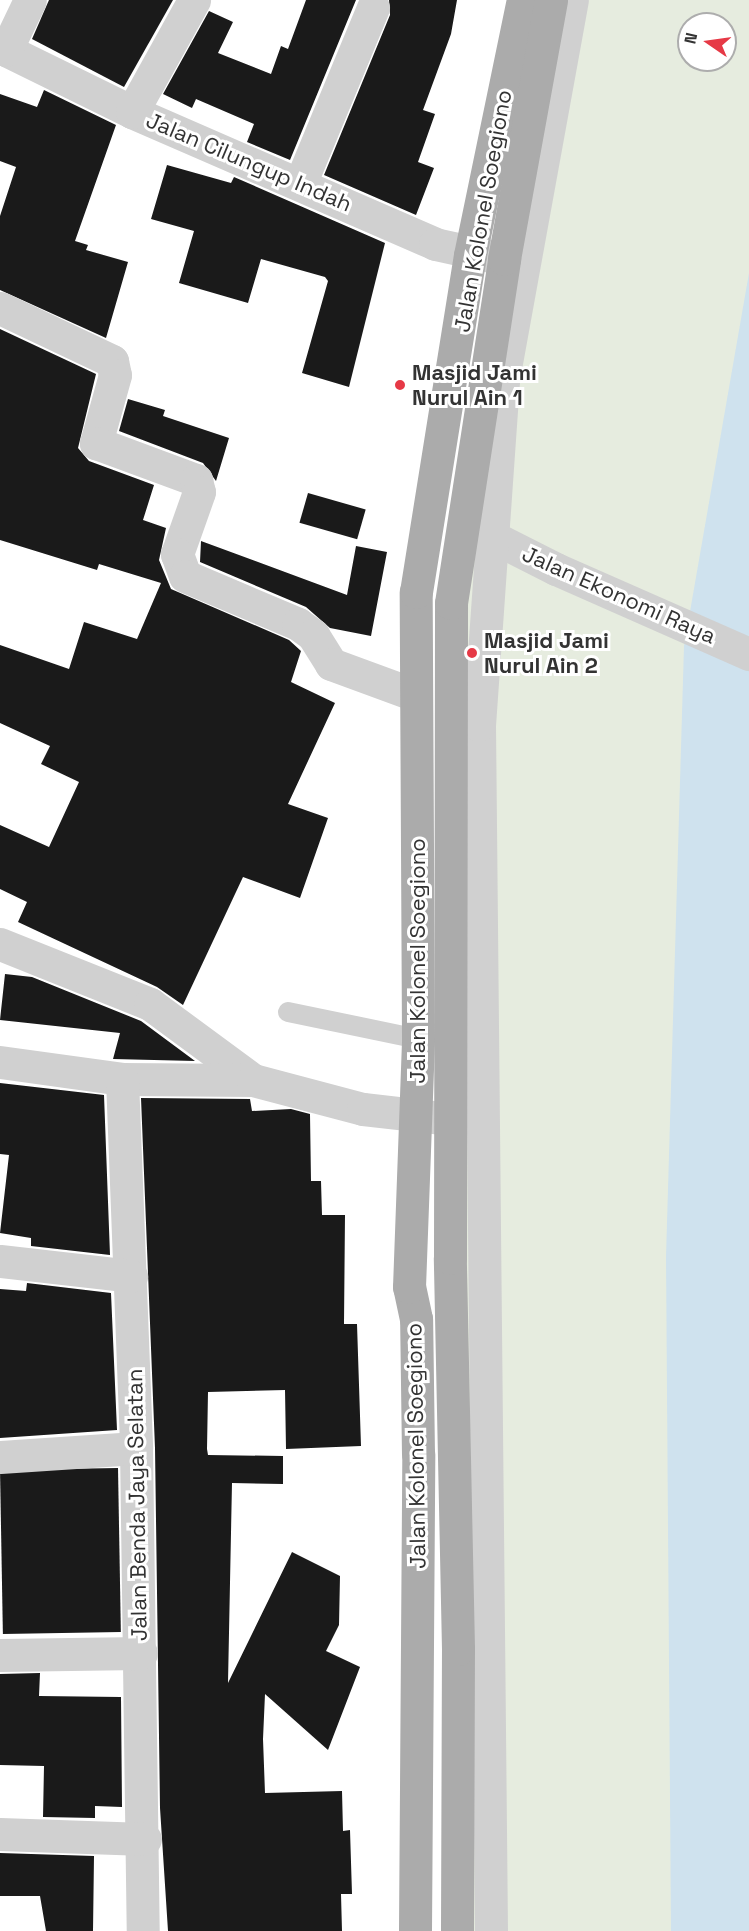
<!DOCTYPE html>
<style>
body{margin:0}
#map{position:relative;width:749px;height:1931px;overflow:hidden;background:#fff;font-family:"Space Grotesk",sans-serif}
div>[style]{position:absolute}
.green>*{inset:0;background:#e6ecdf}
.water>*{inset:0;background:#cfe2ee}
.building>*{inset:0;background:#1a1a1a;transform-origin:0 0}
.lane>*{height:20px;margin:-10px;padding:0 10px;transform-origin:10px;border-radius:10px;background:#d0d0d0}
.street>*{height:33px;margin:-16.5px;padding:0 16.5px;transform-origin:16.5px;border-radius:16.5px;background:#d0d0d0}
.primary>*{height:33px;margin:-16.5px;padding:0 16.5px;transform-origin:16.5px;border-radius:16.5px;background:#ababab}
.dots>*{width:16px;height:16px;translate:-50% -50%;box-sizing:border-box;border:3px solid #fff;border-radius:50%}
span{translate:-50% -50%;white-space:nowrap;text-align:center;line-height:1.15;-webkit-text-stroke:6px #fff;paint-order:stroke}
.street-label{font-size:22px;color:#333}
.poi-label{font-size:22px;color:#333;font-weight:700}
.left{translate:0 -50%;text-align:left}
.north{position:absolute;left:677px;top:12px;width:60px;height:60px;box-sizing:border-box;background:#fff;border:2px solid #adadad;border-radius:50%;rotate:283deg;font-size:16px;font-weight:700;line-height:24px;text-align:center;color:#333}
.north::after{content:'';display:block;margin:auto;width:21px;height:27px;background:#e63946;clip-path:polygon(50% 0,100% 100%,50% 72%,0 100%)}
</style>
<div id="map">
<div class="green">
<i style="clip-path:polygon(evenodd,551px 0,749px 0,749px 1931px,457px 1931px,451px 603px,551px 0,689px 24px,725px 24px,725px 60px,689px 60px,689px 24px)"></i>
</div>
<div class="water">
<i style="clip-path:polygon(749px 273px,749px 1931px,671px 1931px,666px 1257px,684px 646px)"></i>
</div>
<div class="building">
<i style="clip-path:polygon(49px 0,173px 0,124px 87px,32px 39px)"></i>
<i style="clip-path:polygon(306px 0,356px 0,290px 160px,247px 142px,254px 124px,196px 99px,192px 108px,163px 94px,209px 11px,233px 22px,218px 53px,271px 74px,281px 46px,288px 49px)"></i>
<i style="clip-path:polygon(389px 0,457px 0,451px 34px,423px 110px,435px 114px,418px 162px,434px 168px,416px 215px,324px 175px,390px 15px)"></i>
<i style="clip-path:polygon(44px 90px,116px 125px,75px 241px,88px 245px,86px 250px,128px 262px,106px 338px,0 290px,0 216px,16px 167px,0 161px,0 94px,37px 107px)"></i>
<i style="clip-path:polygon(167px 165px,231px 183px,234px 177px,385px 243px,349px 387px,302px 373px,328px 281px,325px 277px,261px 259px,248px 303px,179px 283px,194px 231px,151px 219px)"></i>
<i style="clip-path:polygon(0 329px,96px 374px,78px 448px,89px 461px,154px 485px,143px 520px,166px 528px,159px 560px,171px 589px,289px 640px,301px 651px,291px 682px,335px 703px,288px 804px,328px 818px,300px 898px,243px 877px,183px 1005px,157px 987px,18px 922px,27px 902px,0 889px,0 825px,49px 847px,79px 782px,41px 764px,50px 746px,0 723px,0 645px,69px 669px,84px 622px,137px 639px,161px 583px,99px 564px,97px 570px,0 540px)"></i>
<i style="clip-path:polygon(128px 399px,165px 410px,163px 416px,229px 438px,216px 481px,203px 463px,119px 431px)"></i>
<i style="left:308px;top:493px;width:60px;height:31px;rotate:16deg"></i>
<i style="clip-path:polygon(201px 541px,347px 595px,356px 546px,387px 552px,371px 636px,330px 628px,306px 607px,200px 562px)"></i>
<i style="clip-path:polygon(5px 974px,32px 977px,141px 1021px,195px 1061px,113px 1059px,120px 1033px,0 1020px)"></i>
<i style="clip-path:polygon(0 1083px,104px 1095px,110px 1255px,31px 1246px,31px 1238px,0 1233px,9px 1155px,0 1154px)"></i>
<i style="clip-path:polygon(141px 1098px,250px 1099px,252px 1111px,291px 1109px,310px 1114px,311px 1181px,321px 1181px,322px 1215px,345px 1215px,344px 1324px,357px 1324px,361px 1446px,286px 1449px,285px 1390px,208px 1392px,207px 1449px,208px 1455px,283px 1456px,283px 1484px,232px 1483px,228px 1683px,292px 1552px,340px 1576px,339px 1625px,326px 1651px,360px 1667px,328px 1750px,265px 1694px,263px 1739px,265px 1793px,342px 1791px,343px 1831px,350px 1830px,352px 1894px,341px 1894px,342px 1931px,168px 1931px,160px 1808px,155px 1448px)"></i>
<i style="clip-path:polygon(27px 1283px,111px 1293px,117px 1430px,0 1438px,0 1289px,26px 1291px)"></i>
<i style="left:118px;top:1468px;width:164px;height:118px;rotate:89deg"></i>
<i style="clip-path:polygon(40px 1673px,39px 1696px,121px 1697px,122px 1807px,95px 1806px,95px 1818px,43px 1817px,44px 1766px,0 1765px,0 1674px)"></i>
<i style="clip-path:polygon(0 1853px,94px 1856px,93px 1931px,46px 1931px,40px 1896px,0 1896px)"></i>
</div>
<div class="lane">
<i style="left:288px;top:1012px;width:133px;rotate:11.7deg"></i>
</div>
<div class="street">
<i style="left:0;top:47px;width:147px;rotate:26.2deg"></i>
<i style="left:132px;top:112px;width:331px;rotate:23.5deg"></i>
<i style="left:435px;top:244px;width:71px;rotate:12.3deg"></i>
<i style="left:6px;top:50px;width:55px;rotate:-64.4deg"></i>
<i style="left:132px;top:112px;width:128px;rotate:-61deg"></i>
<i style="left:300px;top:184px;width:191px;rotate:-67.5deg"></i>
<i style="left:0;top:308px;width:124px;rotate:25.3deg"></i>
<i style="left:112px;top:361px;width:14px;rotate:78deg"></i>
<i style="left:115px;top:375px;width:71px;rotate:105.6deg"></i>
<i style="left:96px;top:443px;width:107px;rotate:20.3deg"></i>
<i style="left:196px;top:480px;width:12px;rotate:76deg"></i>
<i style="left:199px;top:492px;width:66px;rotate:109.5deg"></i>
<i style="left:177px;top:554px;width:23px;rotate:70deg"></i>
<i style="left:185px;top:576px;width:123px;rotate:23deg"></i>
<i style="left:298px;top:624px;width:19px;rotate:36deg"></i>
<i style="left:313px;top:635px;width:34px;rotate:58deg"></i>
<i style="left:331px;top:664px;width:87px;rotate:20.1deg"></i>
<i style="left:489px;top:535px;width:75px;rotate:26.9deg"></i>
<i style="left:556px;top:569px;width:211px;rotate:23.8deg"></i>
<i style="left:0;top:944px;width:162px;rotate:21.8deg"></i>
<i style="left:150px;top:1004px;width:128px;rotate:36.4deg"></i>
<i style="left:0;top:1062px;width:123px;rotate:7.9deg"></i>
<i style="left:122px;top:1079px;width:131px;rotate:0.4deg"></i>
<i style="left:253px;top:1080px;width:114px;rotate:14.8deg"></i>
<i style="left:363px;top:1109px;width:89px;rotate:6.5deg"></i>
<i style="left:122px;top:1079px;width:369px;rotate:87.8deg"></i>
<i style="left:136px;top:1448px;width:483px;rotate:89.2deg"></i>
<i style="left:0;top:1261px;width:132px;rotate:6.5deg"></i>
<i style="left:0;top:1457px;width:136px;rotate:-3.8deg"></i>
<i style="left:0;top:1655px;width:141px;rotate:-0.8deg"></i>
<i style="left:0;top:1834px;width:145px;rotate:2deg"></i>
<i style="left:491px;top:1931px;width:1206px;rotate:-90.57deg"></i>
<i style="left:479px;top:725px;width:347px;rotate:-86deg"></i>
<i style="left:503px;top:379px;width:385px;rotate:-79.7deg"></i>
</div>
<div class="primary">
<i style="left:415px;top:1931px;width:477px;rotate:-89.6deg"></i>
<i style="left:418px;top:1454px;width:135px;rotate:-90.8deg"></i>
<i style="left:416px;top:1319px;width:33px;rotate:-102deg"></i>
<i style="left:409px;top:1287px;width:248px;rotate:-87.9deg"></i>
<i style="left:418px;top:1039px;width:447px;rotate:-90.3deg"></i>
<i style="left:416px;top:592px;width:341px;rotate:-80.9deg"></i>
<i style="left:470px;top:255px;width:260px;rotate:-78.3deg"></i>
<i style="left:457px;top:1931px;width:282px;rotate:-89.8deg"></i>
<i style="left:458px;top:1649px;width:391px;rotate:-91.2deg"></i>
<i style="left:450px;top:1258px;width:655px;rotate:-89.91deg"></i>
<i style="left:451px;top:603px;width:348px;rotate:-81.2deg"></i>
<i style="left:504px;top:259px;width:263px;rotate:-79.7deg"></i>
</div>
<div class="dots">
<i style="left:400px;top:385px;background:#e63946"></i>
<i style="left:472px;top:653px;background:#e63946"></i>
</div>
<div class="street-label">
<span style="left:249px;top:162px;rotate:23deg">Jalan Cilungup Indah</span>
<span style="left:483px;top:211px;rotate:-80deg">Jalan Kolonel Soegiono</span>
<span style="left:619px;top:595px;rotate:24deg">Jalan Ekonomi Raya</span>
<span style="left:418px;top:961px;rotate:-90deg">Jalan Kolonel Soegiono</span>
<span style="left:416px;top:1446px;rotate:-91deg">Jalan Kolonel Soegiono</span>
<span style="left:137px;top:1505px;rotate:-91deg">Jalan Benda Jaya Selatan</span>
</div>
<div class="poi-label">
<span class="left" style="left:412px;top:385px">Masjid Jami<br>Nurul Ain 1</span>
<span class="left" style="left:484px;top:653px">Masjid Jami<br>Nurul Ain 2</span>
</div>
<div class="north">N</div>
</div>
